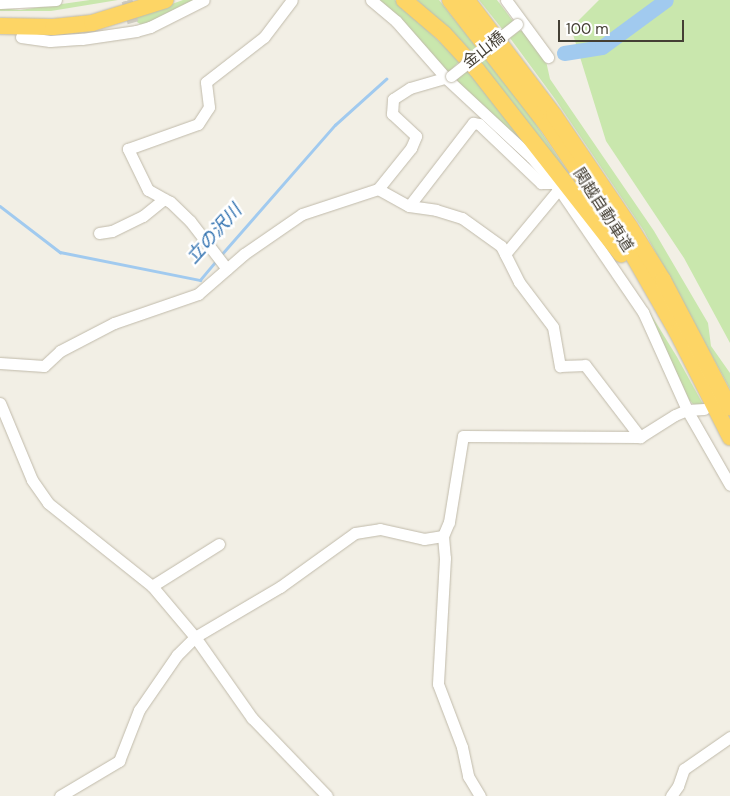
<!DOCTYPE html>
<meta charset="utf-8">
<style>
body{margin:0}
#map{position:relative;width:730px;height:796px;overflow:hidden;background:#f2efe5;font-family:"DM Sans","Noto Sans JP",sans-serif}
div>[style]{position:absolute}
.green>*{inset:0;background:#c9e7ad}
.stream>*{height:2.5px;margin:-1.25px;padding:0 1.25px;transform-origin:1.25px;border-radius:1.25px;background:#a1caef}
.river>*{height:15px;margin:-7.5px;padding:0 7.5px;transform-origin:7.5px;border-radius:7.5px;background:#a1caef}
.minor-tunnel>*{height:11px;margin-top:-5.5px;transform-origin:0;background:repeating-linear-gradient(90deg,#cfccc2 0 11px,transparent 0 16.5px)}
.roads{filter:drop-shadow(0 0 1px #c0baaa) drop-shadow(0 0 1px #c0baaa)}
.minor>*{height:11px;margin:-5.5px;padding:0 5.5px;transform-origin:5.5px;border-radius:5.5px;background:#fff}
.highway>*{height:16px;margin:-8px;padding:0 8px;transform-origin:8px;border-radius:8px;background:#fdd565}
.bridges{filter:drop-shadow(0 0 1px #c0baaa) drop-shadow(0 0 1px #c0baaa)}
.minor-bridge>*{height:11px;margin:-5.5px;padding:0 5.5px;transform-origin:5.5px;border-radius:5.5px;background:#fff}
span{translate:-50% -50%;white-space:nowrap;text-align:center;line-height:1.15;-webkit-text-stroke:5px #fff;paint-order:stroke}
.street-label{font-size:16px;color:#443f34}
.water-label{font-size:18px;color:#2f70af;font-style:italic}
.scale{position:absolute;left:558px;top:20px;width:126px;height:22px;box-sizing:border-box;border:2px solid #443f34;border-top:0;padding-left:6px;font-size:15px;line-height:18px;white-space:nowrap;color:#443f34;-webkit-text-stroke:4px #fff;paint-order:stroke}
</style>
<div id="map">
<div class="green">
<i style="clip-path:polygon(90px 0,118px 0,51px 11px,0 11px,0 8px,20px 10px)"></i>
<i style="clip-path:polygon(183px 0,198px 0,143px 26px,137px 22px,136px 17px)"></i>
<i style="clip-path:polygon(374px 0,395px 0,460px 61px,448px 73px)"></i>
<i style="clip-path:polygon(417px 0,439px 0,478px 49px,472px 55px)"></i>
<i style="clip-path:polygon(479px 0,497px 0,513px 21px,503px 30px)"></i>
<i style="clip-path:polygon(599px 0,730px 0,730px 343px,684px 258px,606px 141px,571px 28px)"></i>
<i style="clip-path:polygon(519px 31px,523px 31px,546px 61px,550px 79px,654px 231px,708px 323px,711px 346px,730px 373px,730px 389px,644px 231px,555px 99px,510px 38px)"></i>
<i style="clip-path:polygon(484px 57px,529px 114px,583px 195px,478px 63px)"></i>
<i style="clip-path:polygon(468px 70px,540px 162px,456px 80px)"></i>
<i style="clip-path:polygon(647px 308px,677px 357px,704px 406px,694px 405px,689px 400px)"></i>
</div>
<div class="stream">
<i style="left:0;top:206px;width:76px;rotate:37.5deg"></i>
<i style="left:60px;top:252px;width:143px;rotate:11.3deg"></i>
<i style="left:200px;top:280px;width:25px;rotate:-50deg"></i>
<i style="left:221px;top:255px;width:173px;rotate:-48.8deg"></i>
<i style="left:335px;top:125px;width:69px;rotate:-42deg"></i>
</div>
<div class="river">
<i style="left:564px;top:53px;width:38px;rotate:-9deg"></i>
<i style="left:602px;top:47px;width:79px;rotate:-36.3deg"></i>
</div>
<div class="minor-tunnel">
<i style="left:127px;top:0;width:23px;rotate:75deg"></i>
</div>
<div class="roads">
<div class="minor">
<i style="left:371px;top:0;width:33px;rotate:40deg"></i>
<i style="left:396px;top:21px;width:77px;rotate:48.7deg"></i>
<i style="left:447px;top:79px;width:115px;rotate:42.9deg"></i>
<i style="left:531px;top:157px;width:43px;rotate:48.8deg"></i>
<i style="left:559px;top:189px;width:149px;rotate:55.7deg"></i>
<i style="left:643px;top:312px;width:107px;rotate:65.8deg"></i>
<i style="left:687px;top:410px;width:86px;rotate:60.2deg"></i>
<i style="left:506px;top:0;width:71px;rotate:53.6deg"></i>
<i style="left:0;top:3px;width:56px;rotate:-3.1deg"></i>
<i style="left:21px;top:37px;width:29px;rotate:8deg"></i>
<i style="left:50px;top:41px;width:32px;rotate:-4deg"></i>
<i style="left:82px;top:39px;width:55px;rotate:-8.4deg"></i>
<i style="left:136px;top:31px;width:15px;rotate:-16deg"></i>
<i style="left:150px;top:27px;width:60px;rotate:-26.6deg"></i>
<i style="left:378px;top:189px;width:35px;rotate:29deg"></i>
<i style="left:409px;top:206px;width:27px;rotate:8deg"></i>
<i style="left:436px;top:210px;width:27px;rotate:17deg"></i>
<i style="left:462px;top:218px;width:48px;rotate:35.7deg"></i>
<i style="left:501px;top:246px;width:40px;rotate:63.4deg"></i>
<i style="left:519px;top:282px;width:56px;rotate:52.9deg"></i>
<i style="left:553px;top:327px;width:40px;rotate:80deg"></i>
<i style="left:560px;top:366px;width:25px;rotate:-2deg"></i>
<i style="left:585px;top:365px;width:91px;rotate:52.6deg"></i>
<i style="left:409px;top:206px;width:105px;rotate:-52.4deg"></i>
<i style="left:473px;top:123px;width:6px;rotate:9deg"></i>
<i style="left:479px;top:124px;width:86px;rotate:43.6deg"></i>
<i style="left:541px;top:183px;width:13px"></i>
<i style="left:99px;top:233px;width:13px;rotate:-9deg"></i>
<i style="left:112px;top:231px;width:34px;rotate:-26deg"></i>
<i style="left:143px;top:216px;width:27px;rotate:-39deg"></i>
<i style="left:505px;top:254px;width:85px;rotate:-50.3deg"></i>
<i style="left:227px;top:269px;width:61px;rotate:-127.6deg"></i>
<i style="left:190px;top:221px;width:28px;rotate:-136deg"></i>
<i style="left:170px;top:202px;width:25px;rotate:-151deg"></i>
<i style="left:148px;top:190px;width:46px;rotate:-116deg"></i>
<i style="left:128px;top:149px;width:74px;rotate:-19.7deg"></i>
<i style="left:198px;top:124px;width:20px;rotate:-57deg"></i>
<i style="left:209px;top:107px;width:25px;rotate:-97deg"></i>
<i style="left:206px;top:82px;width:73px;rotate:-37.8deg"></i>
<i style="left:264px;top:37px;width:46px;rotate:-52.9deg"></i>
<i style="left:0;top:363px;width:44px;rotate:3.9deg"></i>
<i style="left:44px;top:366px;width:22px;rotate:-43deg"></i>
<i style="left:60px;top:351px;width:61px;rotate:-27.4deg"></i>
<i style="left:114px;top:323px;width:89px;rotate:-19deg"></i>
<i style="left:198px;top:294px;width:61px;rotate:-41deg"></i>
<i style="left:244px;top:254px;width:70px;rotate:-34.6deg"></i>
<i style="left:302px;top:214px;width:80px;rotate:-18.2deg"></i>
<i style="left:378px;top:189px;width:53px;rotate:-51.2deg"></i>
<i style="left:411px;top:148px;width:13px;rotate:-67deg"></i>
<i style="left:416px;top:136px;width:33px;rotate:-137deg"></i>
<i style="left:392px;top:114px;width:15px;rotate:-86deg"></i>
<i style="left:393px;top:99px;width:20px;rotate:-33deg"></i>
<i style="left:410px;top:88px;width:43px;rotate:-16.3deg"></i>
<i style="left:0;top:403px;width:83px;rotate:67.4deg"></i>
<i style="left:32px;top:480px;width:28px;rotate:55deg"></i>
<i style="left:48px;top:503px;width:133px;rotate:38.6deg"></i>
<i style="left:152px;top:586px;width:67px;rotate:49.9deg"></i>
<i style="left:195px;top:637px;width:99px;rotate:54.9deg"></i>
<i style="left:252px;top:718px;width:108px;rotate:46.1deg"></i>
<i style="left:443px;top:536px;width:22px;rotate:85deg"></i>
<i style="left:445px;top:558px;width:126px;rotate:93.2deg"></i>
<i style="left:438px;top:684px;width:67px;rotate:69.1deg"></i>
<i style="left:462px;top:747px;width:30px;rotate:78deg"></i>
<i style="left:468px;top:776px;width:23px;rotate:59deg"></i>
<i style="left:152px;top:586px;width:79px;rotate:-32.1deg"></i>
<i style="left:60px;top:796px;width:69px;rotate:-30.7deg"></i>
<i style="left:119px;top:761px;width:55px;rotate:-68.6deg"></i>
<i style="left:139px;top:710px;width:67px;rotate:-55.4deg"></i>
<i style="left:177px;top:655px;width:25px;rotate:-45deg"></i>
<i style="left:195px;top:637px;width:99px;rotate:-30.5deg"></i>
<i style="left:280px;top:587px;width:92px;rotate:-35.8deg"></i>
<i style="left:355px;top:533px;width:25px;rotate:-9deg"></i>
<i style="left:380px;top:529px;width:45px;rotate:12.8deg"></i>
<i style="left:424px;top:539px;width:19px;rotate:-9deg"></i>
<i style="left:443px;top:536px;width:15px;rotate:-67deg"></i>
<i style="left:449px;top:522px;width:87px;rotate:-80.8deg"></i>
<i style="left:463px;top:436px;width:177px;rotate:0.3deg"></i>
<i style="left:640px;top:437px;width:41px;rotate:-32.2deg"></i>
<i style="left:675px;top:415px;width:13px;rotate:-23deg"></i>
<i style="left:687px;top:410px;width:17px;rotate:-3deg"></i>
<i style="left:671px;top:796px;width:12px;rotate:-55deg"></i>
<i style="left:678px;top:786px;width:18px;rotate:-71deg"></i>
<i style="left:684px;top:769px;width:56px;rotate:-34.8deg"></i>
</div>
<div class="highway">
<i style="left:404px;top:0;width:52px;rotate:40.4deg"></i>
<i style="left:444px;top:34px;width:49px;rotate:47.5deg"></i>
<i style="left:477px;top:70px;width:234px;rotate:52deg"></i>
<i style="left:450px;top:0;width:158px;rotate:52.2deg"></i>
<i style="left:547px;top:125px;width:134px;rotate:56deg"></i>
<i style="left:622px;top:236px;width:111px;rotate:60.2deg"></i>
<i style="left:677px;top:332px;width:118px;rotate:63.2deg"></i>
<i style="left:467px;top:0;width:144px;rotate:52.9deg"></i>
<i style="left:554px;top:115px;width:135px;rotate:55.8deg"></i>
<i style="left:630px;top:227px;width:62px;rotate:58.1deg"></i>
<i style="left:663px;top:280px;width:144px;rotate:62.4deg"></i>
<i style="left:0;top:26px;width:53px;rotate:1.1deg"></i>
<i style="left:53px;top:27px;width:39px;rotate:-6deg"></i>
<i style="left:92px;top:23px;width:77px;rotate:-17.3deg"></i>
</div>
</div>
<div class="bridges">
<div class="minor-bridge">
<i style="left:451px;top:76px;width:84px;rotate:-38.2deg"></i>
</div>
</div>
<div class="street-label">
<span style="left:484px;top:50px;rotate:-38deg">金山橋</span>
<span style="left:603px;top:210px;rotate:57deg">関越自動車道</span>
</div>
<div class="water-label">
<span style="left:214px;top:234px;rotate:-48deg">立の沢川</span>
</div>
<div class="scale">100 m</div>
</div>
